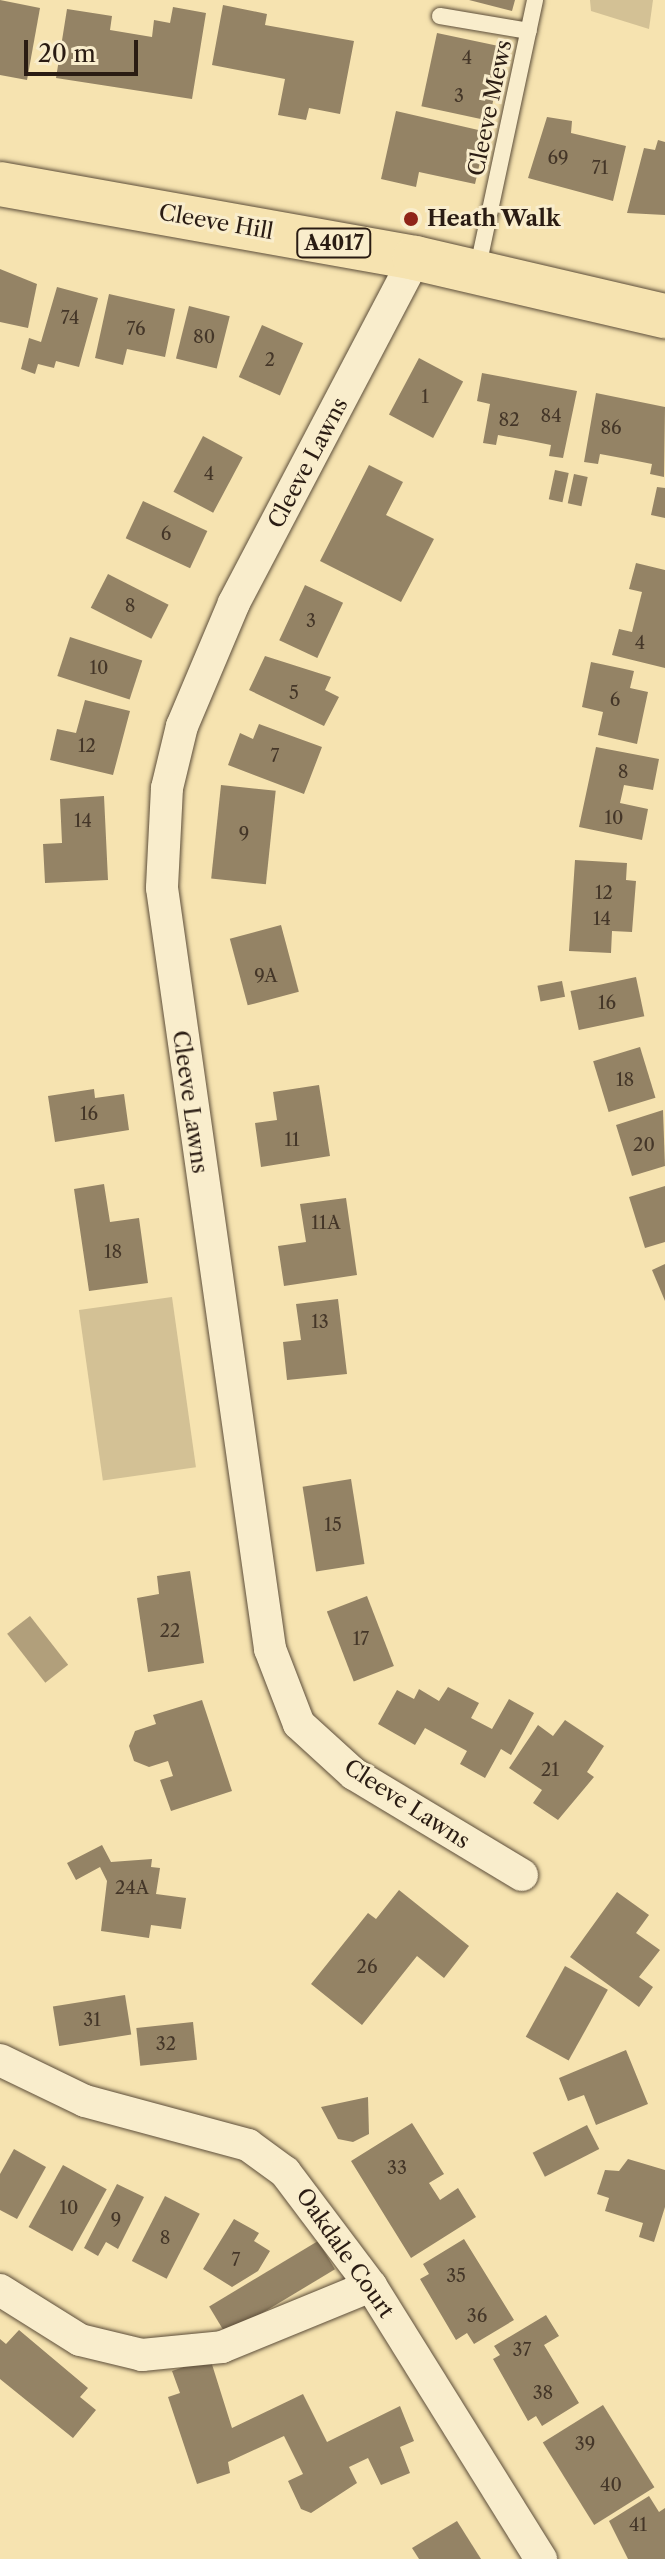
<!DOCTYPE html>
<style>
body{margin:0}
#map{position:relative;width:665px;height:2559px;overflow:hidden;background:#f6e3b0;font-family:"Libre Caslon Text",serif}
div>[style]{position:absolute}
.green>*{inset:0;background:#d3c195;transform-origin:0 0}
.water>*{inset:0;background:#b19f7b;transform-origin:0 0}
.building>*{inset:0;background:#948365;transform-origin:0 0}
.roads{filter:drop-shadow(0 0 2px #5d4e3a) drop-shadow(0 0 2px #5d4e3a)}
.lane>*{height:16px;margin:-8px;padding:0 8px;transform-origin:8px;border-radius:8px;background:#f9edcc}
.street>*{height:32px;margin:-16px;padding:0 16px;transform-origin:16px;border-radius:16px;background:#f9edcc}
.primary>*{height:44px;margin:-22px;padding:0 22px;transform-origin:22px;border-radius:22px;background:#f6e3b0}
.dots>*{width:22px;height:22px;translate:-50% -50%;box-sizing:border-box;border:4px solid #f9edcc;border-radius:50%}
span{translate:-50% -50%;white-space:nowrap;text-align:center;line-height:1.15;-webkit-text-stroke:6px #f9edcc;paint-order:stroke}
.number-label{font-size:18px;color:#443628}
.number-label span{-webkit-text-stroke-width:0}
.shield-label span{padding:2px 6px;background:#f9edcc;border:2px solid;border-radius:6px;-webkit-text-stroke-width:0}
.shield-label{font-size:20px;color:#2a1c13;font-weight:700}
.street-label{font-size:22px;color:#2a1c13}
.poi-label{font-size:22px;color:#2a1c13;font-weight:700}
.left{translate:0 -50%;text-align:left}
.scale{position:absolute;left:24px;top:40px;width:114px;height:36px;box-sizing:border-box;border:4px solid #2a1c13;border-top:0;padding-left:10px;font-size:24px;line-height:28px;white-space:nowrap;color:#2a1c13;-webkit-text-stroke:6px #f9edcc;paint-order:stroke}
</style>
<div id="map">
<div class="green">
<i style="clip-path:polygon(590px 0,653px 0,649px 29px,591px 11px)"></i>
<i style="left:172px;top:1297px;width:172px;height:94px;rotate:82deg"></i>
</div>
<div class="water">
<i style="left:30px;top:1616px;width:62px;height:29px;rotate:52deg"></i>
</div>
<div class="building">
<i style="clip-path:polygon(0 0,40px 8px,27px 80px,0 75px)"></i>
<i style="clip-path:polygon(469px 0,515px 0,512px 11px)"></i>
<i style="clip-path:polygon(223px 5px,267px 14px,265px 25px,354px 41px,340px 114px,309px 108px,306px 120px,278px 115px,285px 79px,212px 65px)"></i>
<i style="clip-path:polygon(173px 7px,206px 13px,192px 99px,56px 78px,67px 9px,112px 16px,110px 30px,152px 37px,154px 20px,170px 23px)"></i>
<i style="left:437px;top:33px;width:69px;height:75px;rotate:12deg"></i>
<i style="clip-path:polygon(396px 111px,487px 132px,475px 184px,419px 172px,416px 187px,381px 179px)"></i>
<i style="clip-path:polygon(547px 117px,572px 121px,571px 133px,626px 146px,613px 201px,528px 178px)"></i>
<i style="clip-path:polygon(658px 140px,665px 142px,665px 215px,627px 213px,644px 148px,655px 150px)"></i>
<i style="clip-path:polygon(0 269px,37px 284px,28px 328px,0 322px)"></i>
<i style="clip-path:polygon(57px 287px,98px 298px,79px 367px,56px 361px,54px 368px,38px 364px,35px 374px,21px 369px,29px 338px,41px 342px)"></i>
<i style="clip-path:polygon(109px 294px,175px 309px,165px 357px,127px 349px,123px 365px,95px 358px)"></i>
<i style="left:189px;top:306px;width:42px;height:54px;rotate:14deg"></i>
<i style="left:262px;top:325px;width:45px;height:57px;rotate:24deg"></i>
<i style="left:419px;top:358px;width:50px;height:64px;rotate:28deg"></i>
<i style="clip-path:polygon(482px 373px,577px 391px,563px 458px,549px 456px,551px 445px,526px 440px,498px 435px,496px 445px,483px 443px,490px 404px,477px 401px)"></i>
<i style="clip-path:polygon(596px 393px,665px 407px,664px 477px,650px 474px,652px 464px,627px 459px,600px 454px,598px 464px,584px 462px)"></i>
<i style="left:203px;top:436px;width:45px;height:63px;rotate:28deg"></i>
<i style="clip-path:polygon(369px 465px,403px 482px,386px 515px,434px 539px,401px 602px,320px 561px)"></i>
<i style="left:555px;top:470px;width:14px;height:30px;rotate:12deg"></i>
<i style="left:574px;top:474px;width:14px;height:30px;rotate:12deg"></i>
<i style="clip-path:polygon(657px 487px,665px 488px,665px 518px,651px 515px)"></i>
<i style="left:143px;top:501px;width:71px;height:41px;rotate:25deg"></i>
<i style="clip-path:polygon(636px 563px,665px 570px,665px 668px,612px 655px,619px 629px,632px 632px,642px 592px,629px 589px)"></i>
<i style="left:108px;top:574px;width:68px;height:38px;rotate:27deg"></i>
<i style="left:305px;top:585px;width:42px;height:61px;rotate:25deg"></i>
<i style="left:70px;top:637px;width:76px;height:41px;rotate:18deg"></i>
<i style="clip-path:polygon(265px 656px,331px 677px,325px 690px,339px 697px,324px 726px,249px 690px)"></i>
<i style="clip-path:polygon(591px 662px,634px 671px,630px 688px,648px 692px,637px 744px,598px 735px,603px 712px,582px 707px)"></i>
<i style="clip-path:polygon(85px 700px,130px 711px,113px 775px,50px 760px,57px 729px,76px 733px)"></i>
<i style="clip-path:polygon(259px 724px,322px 747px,304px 794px,228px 765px,240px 733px,253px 739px)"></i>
<i style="clip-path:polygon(596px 747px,659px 759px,653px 790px,624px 785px,620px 803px,648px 809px,642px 840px,579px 827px)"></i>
<i style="left:221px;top:785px;width:55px;height:94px;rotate:6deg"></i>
<i style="clip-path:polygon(104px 796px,108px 880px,45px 883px,43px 844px,62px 843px,60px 799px)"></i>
<i style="clip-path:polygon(575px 860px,627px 863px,626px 880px,636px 881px,632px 932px,612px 931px,611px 953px,569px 951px)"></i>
<i style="left:281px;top:925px;width:69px;height:53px;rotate:75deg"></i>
<i style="left:636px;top:977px;width:40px;height:67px;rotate:78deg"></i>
<i style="left:562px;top:981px;width:16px;height:25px;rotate:79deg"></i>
<i style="left:640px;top:1047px;width:53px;height:49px;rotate:73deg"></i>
<i style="clip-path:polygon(319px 1085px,330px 1156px,261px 1167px,255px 1123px,277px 1120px,273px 1092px)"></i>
<i style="clip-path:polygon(94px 1089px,95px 1098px,124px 1094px,129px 1130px,55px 1142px,48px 1096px)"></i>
<i style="clip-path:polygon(663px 1110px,665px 1166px,632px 1176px,616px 1125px)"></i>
<i style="clip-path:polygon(104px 1184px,110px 1222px,139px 1218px,148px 1283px,89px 1291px,74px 1189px)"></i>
<i style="clip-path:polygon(665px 1186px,665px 1242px,645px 1248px,629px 1197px)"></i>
<i style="clip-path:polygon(346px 1198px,357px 1275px,284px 1286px,278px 1246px,306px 1242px,300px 1204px)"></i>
<i style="clip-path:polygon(665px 1264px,665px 1301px,652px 1270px)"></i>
<i style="clip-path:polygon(338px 1299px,347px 1374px,287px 1380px,283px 1342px,301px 1340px,296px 1304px)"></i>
<i style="left:351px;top:1479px;width:86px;height:49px;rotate:81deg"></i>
<i style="clip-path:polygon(190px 1571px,204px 1663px,148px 1672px,137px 1598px,159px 1594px,157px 1576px)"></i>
<i style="left:367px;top:1596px;width:75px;height:43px;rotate:69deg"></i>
<i style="clip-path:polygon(448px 1687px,479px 1703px,471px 1718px,492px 1729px,509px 1699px,534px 1713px,511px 1755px,501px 1749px,485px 1778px,460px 1764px,467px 1751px,425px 1728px,415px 1745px,378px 1724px,397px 1690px,414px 1699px,419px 1689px,439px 1701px)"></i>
<i style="clip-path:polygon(202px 1700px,232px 1791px,171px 1811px,160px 1780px,173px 1776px,168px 1761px,149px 1767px,134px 1761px,129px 1746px,135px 1731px,156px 1724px,153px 1715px)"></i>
<i style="clip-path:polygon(565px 1720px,604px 1746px,587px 1772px,594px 1777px,558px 1820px,533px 1803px,542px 1790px,509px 1768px,538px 1725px,553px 1736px)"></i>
<i style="clip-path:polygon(102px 1845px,111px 1862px,152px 1859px,151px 1867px,160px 1868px,156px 1894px,186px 1898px,181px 1929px,151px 1925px,149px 1938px,101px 1931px,107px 1881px,100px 1867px,76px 1880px,67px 1863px)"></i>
<i style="clip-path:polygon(399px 1890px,469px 1946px,444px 1978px,417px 1956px,362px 2025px,311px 1984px,368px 1913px,376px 1919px)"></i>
<i style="clip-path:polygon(617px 1892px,649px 1915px,636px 1933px,660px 1950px,639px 1977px,653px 1987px,639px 2007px,570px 1957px)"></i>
<i style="left:565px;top:1966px;width:49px;height:81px;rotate:29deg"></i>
<i style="left:125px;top:1995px;width:40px;height:73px;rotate:81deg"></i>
<i style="left:193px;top:2022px;width:38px;height:57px;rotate:84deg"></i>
<i style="clip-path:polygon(626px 2050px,648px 2104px,596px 2125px,584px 2095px,568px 2101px,559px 2078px)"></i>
<i style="clip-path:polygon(368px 2097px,369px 2134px,353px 2142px,338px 2139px,321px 2107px)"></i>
<i style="clip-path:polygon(412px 2123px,444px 2174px,429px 2183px,440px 2200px,458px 2188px,476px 2217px,411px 2258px,351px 2161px)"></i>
<i style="left:587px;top:2125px;width:27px;height:61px;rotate:63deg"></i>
<i style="clip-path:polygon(14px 2149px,46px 2167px,17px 2219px,0 2210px,0 2174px)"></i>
<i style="clip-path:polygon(628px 2159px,665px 2170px,665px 2207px,654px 2242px,639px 2237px,643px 2223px,605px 2211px,609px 2198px,597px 2194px,605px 2170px,619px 2171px)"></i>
<i style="left:63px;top:2165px;width:50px;height:71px;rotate:29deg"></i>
<i style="clip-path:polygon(117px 2184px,144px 2197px,118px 2249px,106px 2242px,98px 2256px,84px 2248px)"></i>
<i style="left:165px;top:2196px;width:39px;height:73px;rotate:27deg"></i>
<i style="clip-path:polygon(234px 2219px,259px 2233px,254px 2241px,270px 2251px,258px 2271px,232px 2287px,203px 2269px)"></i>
<i style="clip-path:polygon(464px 2239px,514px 2320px,474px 2344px,467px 2333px,456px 2340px,420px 2279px,429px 2274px,423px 2264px)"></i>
<i style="left:318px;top:2241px;width:33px;height:127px;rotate:59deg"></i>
<i style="clip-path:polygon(546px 2315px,559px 2336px,544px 2345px,579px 2403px,542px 2426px,536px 2416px,528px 2421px,493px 2359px,500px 2355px,494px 2346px)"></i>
<i style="clip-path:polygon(19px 2330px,88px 2388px,80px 2397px,96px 2410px,73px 2438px,0 2379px,0 2339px,6px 2344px)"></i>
<i style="clip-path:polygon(210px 2358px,232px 2428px,303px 2394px,327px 2442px,400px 2406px,414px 2441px,400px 2447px,410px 2473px,381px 2485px,368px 2458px,349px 2467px,357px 2483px,311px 2513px,301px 2509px,288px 2481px,303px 2474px,284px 2436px,228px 2462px,230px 2473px,197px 2484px,168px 2397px,180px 2393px,172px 2371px)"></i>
<i style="left:603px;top:2405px;width:97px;height:71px;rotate:58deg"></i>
<i style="clip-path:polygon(649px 2496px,659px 2512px,665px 2508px,665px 2559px,628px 2559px,609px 2521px)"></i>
<i style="clip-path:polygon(457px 2521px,481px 2559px,419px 2559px,412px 2548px)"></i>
</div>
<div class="roads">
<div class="lane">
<i style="left:440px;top:16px;width:90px;rotate:9.6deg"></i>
<i style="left:477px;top:271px;width:277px;rotate:-77.9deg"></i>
</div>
<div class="street">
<i style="left:415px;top:258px;width:390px;rotate:117.7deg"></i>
<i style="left:234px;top:603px;width:134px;rotate:112.9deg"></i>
<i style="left:182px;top:726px;width:64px;rotate:103.6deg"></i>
<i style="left:167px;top:788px;width:100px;rotate:92.9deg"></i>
<i style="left:162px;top:888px;width:769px;rotate:81.92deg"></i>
<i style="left:270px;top:1649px;width:80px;rotate:68.9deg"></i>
<i style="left:299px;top:1724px;width:74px;rotate:42.3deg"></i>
<i style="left:354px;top:1774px;width:196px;rotate:31deg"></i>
<i style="left:0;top:2060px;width:94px;rotate:25.8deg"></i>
<i style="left:85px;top:2101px;width:169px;rotate:15.1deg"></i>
<i style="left:248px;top:2145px;width:46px;rotate:36.1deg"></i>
<i style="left:285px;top:2172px;width:143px;rotate:53deg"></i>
<i style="left:371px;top:2286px;width:322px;rotate:58.1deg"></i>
<i style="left:0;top:2290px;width:94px;rotate:32deg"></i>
<i style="left:80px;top:2340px;width:64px;rotate:13.6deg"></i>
<i style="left:142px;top:2355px;width:80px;rotate:-5.7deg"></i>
<i style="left:222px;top:2347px;width:161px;rotate:-22.3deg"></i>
</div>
<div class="primary">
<i style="left:0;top:184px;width:422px;rotate:10.1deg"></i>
<i style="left:415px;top:258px;width:257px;rotate:13.1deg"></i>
</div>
</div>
<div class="dots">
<i style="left:411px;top:219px;background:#8f2418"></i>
</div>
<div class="number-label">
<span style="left:467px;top:58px">4</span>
<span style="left:459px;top:96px">3</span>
<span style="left:558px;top:158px">69</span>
<span style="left:600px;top:168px">71</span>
<span style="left:70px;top:318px">74</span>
<span style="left:136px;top:329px">76</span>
<span style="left:204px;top:337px">80</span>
<span style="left:270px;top:360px">2</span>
<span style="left:425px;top:397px">1</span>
<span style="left:551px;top:416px">84</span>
<span style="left:509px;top:420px">82</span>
<span style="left:611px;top:428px">86</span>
<span style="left:209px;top:474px">4</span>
<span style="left:166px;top:534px">6</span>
<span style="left:130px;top:606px">8</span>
<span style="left:311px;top:621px">3</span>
<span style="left:640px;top:643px">4</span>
<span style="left:99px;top:668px">10</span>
<span style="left:294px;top:693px">5</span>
<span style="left:615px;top:700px">6</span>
<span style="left:87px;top:746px">12</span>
<span style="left:275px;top:756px">7</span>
<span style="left:623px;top:772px">8</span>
<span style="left:614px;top:818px">10</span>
<span style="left:83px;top:821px">14</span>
<span style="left:244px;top:834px">9</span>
<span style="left:604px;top:893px">12</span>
<span style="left:602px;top:919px">14</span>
<span style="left:266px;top:976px">9A</span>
<span style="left:607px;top:1003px">16</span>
<span style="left:625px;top:1080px">18</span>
<span style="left:89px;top:1114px">16</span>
<span style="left:292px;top:1140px">11</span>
<span style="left:644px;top:1145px">20</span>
<span style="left:326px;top:1223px">11A</span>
<span style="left:113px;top:1252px">18</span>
<span style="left:320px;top:1322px">13</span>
<span style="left:333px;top:1525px">15</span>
<span style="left:170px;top:1631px">22</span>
<span style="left:361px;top:1639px">17</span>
<span style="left:550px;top:1770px">21</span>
<span style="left:132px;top:1888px">24A</span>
<span style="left:367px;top:1967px">26</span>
<span style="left:92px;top:2020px">31</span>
<span style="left:166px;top:2044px">32</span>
<span style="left:397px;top:2168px">33</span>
<span style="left:69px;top:2208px">10</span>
<span style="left:116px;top:2220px">9</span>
<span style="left:165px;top:2238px">8</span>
<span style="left:236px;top:2260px">7</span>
<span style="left:456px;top:2276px">35</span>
<span style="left:477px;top:2316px">36</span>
<span style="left:522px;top:2350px">37</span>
<span style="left:543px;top:2393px">38</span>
<span style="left:585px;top:2444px">39</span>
<span style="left:611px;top:2485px">40</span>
<span style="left:638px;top:2525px">41</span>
</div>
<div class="shield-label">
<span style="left:334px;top:243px">A4017</span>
</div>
<div class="street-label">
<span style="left:490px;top:108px;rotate:-78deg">Cleeve Mews</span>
<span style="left:216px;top:222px;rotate:10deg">Cleeve Hill</span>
<span style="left:308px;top:463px;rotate:-62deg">Cleeve Lawns</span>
<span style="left:190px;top:1102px;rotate:82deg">Cleeve Lawns</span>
<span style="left:407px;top:1804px;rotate:33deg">Cleeve Lawns</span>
<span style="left:345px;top:2253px;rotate:55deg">Oakdale Court</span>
</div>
<div class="poi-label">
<span class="left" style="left:427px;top:219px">Heath Walk</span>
</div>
<div class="scale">20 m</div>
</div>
